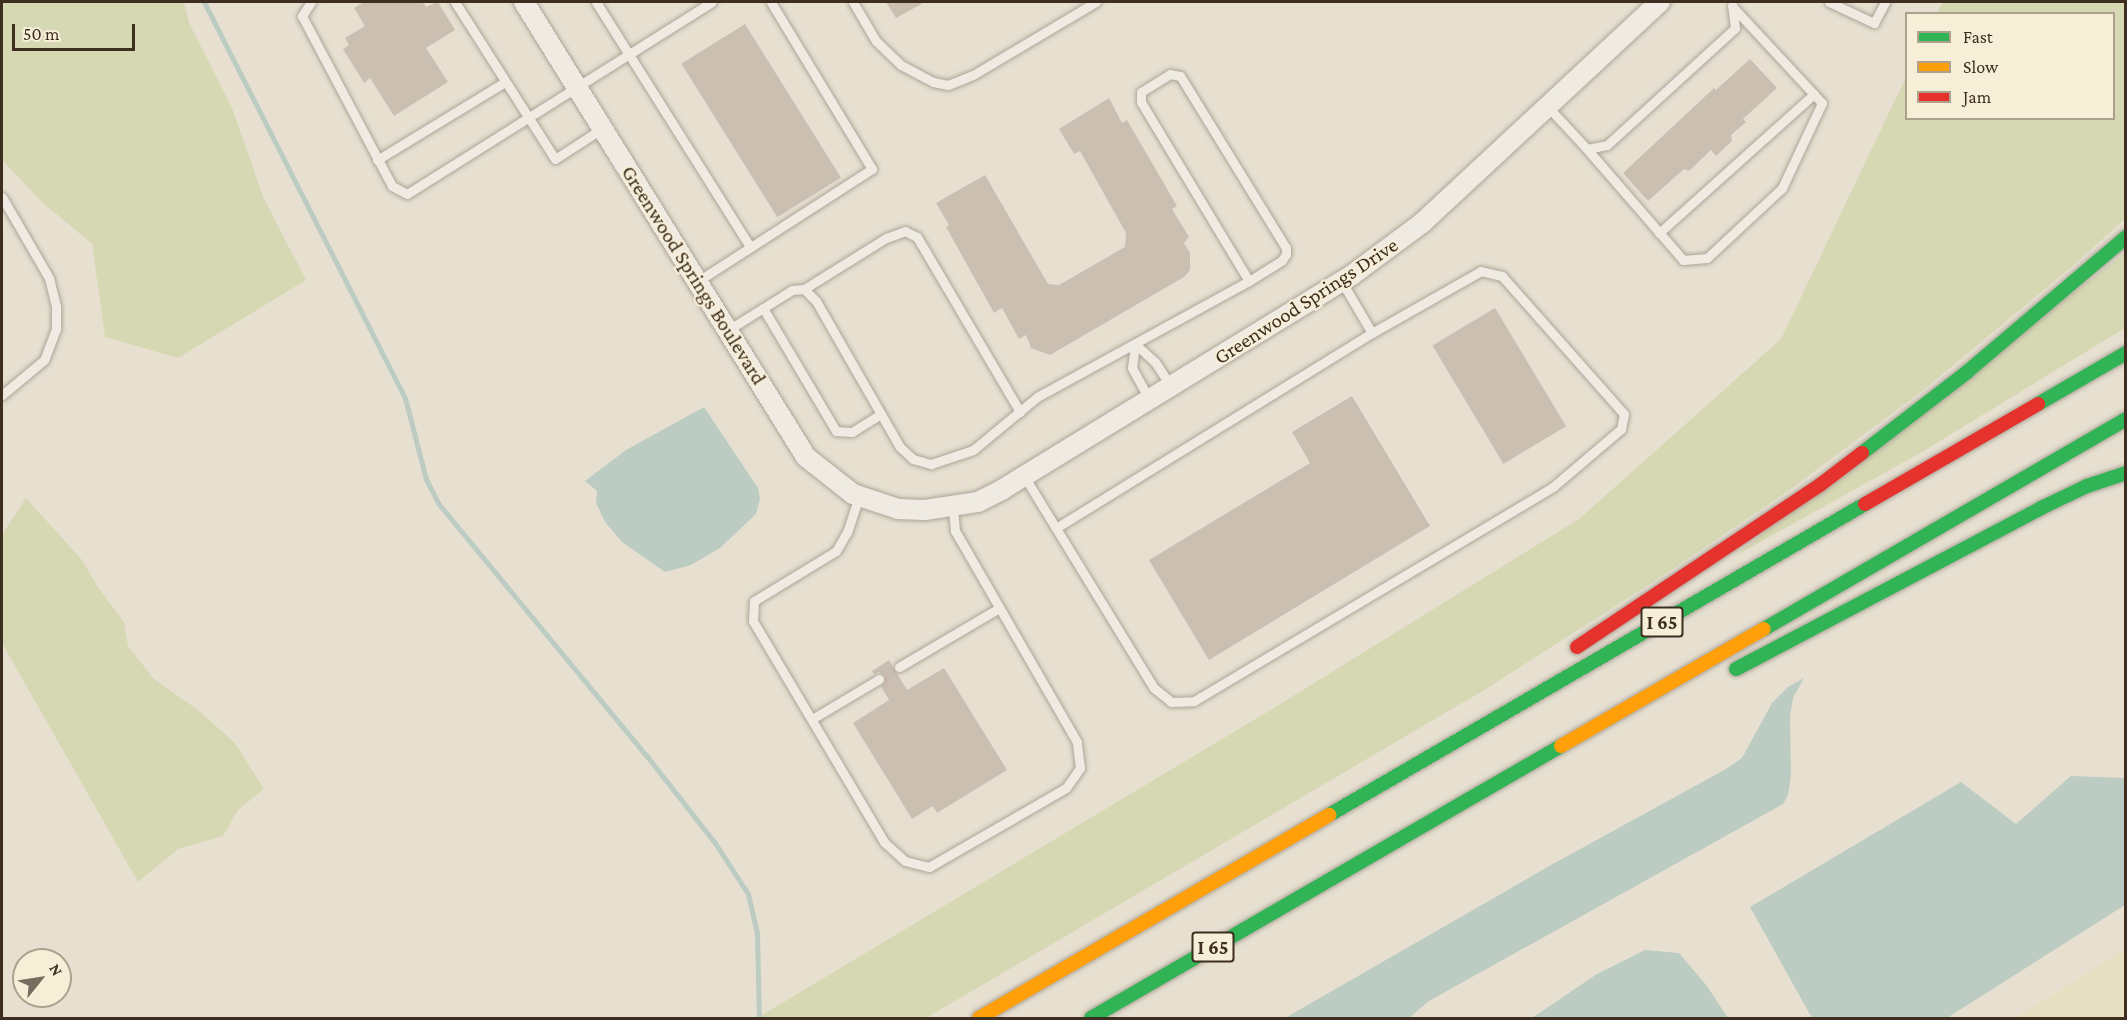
<!DOCTYPE html>
<style>
body{margin:0}
#map{position:relative;width:2127px;height:1020px;overflow:hidden;background:#e7e0d1;font-family:"Crimson Pro",serif}
div>[style]{position:absolute}
.farmland>*{inset:0;background:#e6dfc2}
.green>*{inset:0;background:#d6d7b3}
.water>*{inset:0;background:#bcccc2}
.stream>*{height:5px;margin:-2.5px;padding:0 2.5px;transform-origin:2.5px;border-radius:2.5px;background:#bcccc2}
.building>*{inset:0;background:#cbbfb2;transform-origin:0 0}
.roads{filter:drop-shadow(0 0 2px #ada599) drop-shadow(0 0 2px #ada599)}
.lane>*{height:9px;margin:-4.5px;padding:0 4.5px;transform-origin:4.5px;border-radius:4.5px;background:#efebe3}
.street>*{height:20px;margin:-10px;padding:0 10px;transform-origin:10px;border-radius:10px;background:#efebe3}
.fast>*{height:14px;margin:-7px;padding:0 7px;transform-origin:7px;border-radius:7px;background:#30b455}
.slow>*{height:14px;margin:-7px;padding:0 7px;transform-origin:7px;border-radius:7px;background:#ff9f0a}
.jam>*{height:14px;margin:-7px;padding:0 7px;transform-origin:7px;border-radius:7px;background:#e5322d}
span{translate:-50% -50%;white-space:nowrap;text-align:center;line-height:1.15;-webkit-text-stroke:4.5px #f7eed8;paint-order:stroke}
.shield-label span{padding:2px 4px;background:#f7eed8;border:2px solid;border-radius:4px;-webkit-text-stroke-width:0}
.shield-label{font-size:20px;color:#3d2e20;font-weight:700}
.street-label{font-size:21px;color:#3d2e20}
.frame{position:absolute;inset:0;border:3px solid #3d2e20;pointer-events:none}
.legend{position:absolute;left:1905px;top:12px;width:210px;height:108px;box-sizing:border-box;background:#f7eed8;border:2px solid #ada18e;margin:0;padding:8px 10px;list-style:none;font-size:18px;color:#3d2e20}
.legend li{display:flex;align-items:center;gap:12px;height:30px}
.legend b{width:30px;border:2px solid #ada18e}
.north{position:absolute;left:12px;top:948px;width:60px;height:60px;box-sizing:border-box;background:#f7eed8;border:2px solid #ada18e;border-radius:50%;rotate:60deg;font-size:16px;font-weight:700;line-height:24px;text-align:center;color:#3d2e20}
.north::after{content:'';display:block;margin:auto;width:21px;height:27px;background:#786c5e;clip-path:polygon(50% 0,100% 100%,50% 72%,0 100%)}
.scale{position:absolute;left:12px;top:24px;width:123px;height:27px;box-sizing:border-box;border:3px solid #3d2e20;border-top:0;padding-left:8px;font-size:18px;line-height:21px;white-space:nowrap;color:#3d2e20;-webkit-text-stroke:4px #f7eed8;paint-order:stroke}
</style>
<div id="map">
<div class="farmland">
<i style="clip-path:polygon(2125px 949px,2125px 1018px,2015px 1018px)"></i>
</div>
<div class="green">
<i style="clip-path:polygon(2px 2px,184px 2px,189px 23px,232px 108px,264px 199px,306px 280px,178px 358px,105px 337px,92px 244px,42px 202px,2px 160px)"></i>
<i style="clip-path:polygon(1943px 2px,2125px 2px,2125px 219px,2076px 263px,1922px 391px,1788px 491px,1659px 578px,1486px 689px,926px 1018px,757px 1018px,1277px 706px,1579px 519px,1781px 339px,1906px 77px,1906px 118px,2114px 118px,2114px 14px,1937px 13px)"></i>
<i style="clip-path:polygon(2125px 253px,2125px 328px,1922px 452px,1733px 557px)"></i>
<i style="clip-path:polygon(26px 498px,82px 560px,97px 586px,124px 622px,128px 646px,154px 679px,198px 710px,235px 743px,264px 789px,238px 810px,223px 836px,178px 849px,138px 882px,2px 643px,2px 535px)"></i>
</div>
<div class="water">
<i style="clip-path:polygon(704px 407px,758px 488px,760px 499px,756px 514px,720px 548px,691px 565px,665px 572px,622px 542px,605px 522px,596px 503px,597px 491px,585px 481px,626px 450px)"></i>
<i style="clip-path:polygon(1804px 678px,1793px 698px,1790px 716px,1791px 775px,1788px 795px,1783px 804px,1429px 1001px,1409px 1018px,1285px 1018px,1551px 865px,1726px 769px,1742px 758px,1772px 703px,1788px 687px)"></i>
<i style="clip-path:polygon(2071px 776px,2125px 778px,2125px 905px,1947px 1018px,1812px 1018px,1750px 907px,1961px 782px,2016px 824px)"></i>
<i style="clip-path:polygon(1645px 950px,1679px 953px,1707px 986px,1728px 1018px,1532px 1018px,1597px 974px)"></i>
</div>
<div class="stream">
<i style="left:204px;top:2px;width:444px;rotate:63.1deg"></i>
<i style="left:405px;top:398px;width:84px;rotate:75.5deg"></i>
<i style="left:426px;top:479px;width:27px;rotate:63deg"></i>
<i style="left:438px;top:503px;width:327px;rotate:50.5deg"></i>
<i style="left:646px;top:755px;width:112px;rotate:51.9deg"></i>
<i style="left:715px;top:843px;width:61px;rotate:57.1deg"></i>
<i style="left:748px;top:894px;width:40px;rotate:77deg"></i>
<i style="left:757px;top:933px;width:85px;rotate:88.7deg"></i>
</div>
<div class="building">
<i style="clip-path:polygon(364px 2px,423px 2px,426px 7px,438px 2px,455px 30px,426px 48px,448px 82px,394px 116px,370px 78px,364px 83px,343px 49px,349px 45px,345px 38px,365px 26px,354px 8px)"></i>
<i style="clip-path:polygon(886px 2px,925px 2px,896px 18px)"></i>
<i style="left:745px;top:24px;width:181px;height:75px;rotate:58deg"></i>
<i style="clip-path:polygon(1750px 59px,1777px 88px,1743px 119px,1746px 122px,1731px 135px,1732px 141px,1716px 156px,1711px 150px,1689px 171px,1684px 169px,1648px 201px,1623px 173px,1714px 88px,1716px 90px)"></i>
<i style="clip-path:polygon(1109px 98px,1122px 123px,1127px 120px,1177px 206px,1172px 209px,1189px 237px,1184px 243px,1190px 253px,1190px 270px,1184px 277px,1050px 355px,1031px 348px,1026px 335px,1019px 339px,1002px 308px,994px 313px,946px 227px,949px 225px,936px 203px,985px 175px,1048px 284px,1059px 285px,1125px 247px,1126px 233px,1080px 151px,1074px 154px,1059px 129px)"></i>
<i style="left:1495px;top:308px;width:138px;height:73px;rotate:59deg"></i>
<i style="clip-path:polygon(1352px 396px,1430px 526px,1209px 660px,1149px 560px,1310px 463px,1292px 432px)"></i>
<i style="clip-path:polygon(889px 660px,907px 690px,944px 668px,1007px 770px,937px 813px,933px 806px,912px 819px,853px 723px,889px 700px,881px 686px,885px 682px,884px 675px,879px 672px,874px 674px,872px 671px)"></i>
</div>
<div class="roads">
<div class="lane">
<i style="left:311px;top:2px;width:17px;rotate:123deg"></i>
<i style="left:302px;top:16px;width:192px;rotate:62.1deg"></i>
<i style="left:392px;top:186px;width:17px;rotate:28deg"></i>
<i style="left:407px;top:194px;width:360px;rotate:-32.2deg"></i>
<i style="left:455px;top:2px;width:186px;rotate:57.5deg"></i>
<i style="left:555px;top:159px;width:57px;rotate:-32.9deg"></i>
<i style="left:596px;top:2px;width:289px;rotate:57.8deg"></i>
<i style="left:853px;top:2px;width:45px;rotate:59.5deg"></i>
<i style="left:876px;top:41px;width:35px;rotate:44deg"></i>
<i style="left:901px;top:65px;width:36px;rotate:28deg"></i>
<i style="left:933px;top:82px;width:15px;rotate:11deg"></i>
<i style="left:948px;top:85px;width:27px;rotate:-22deg"></i>
<i style="left:973px;top:75px;width:143px;rotate:-30.7deg"></i>
<i style="left:1829px;top:2px;width:50px;rotate:25deg"></i>
<i style="left:1874px;top:23px;width:24px;rotate:-62deg"></i>
<i style="left:1548px;top:107px;width:57px;rotate:47.1deg"></i>
<i style="left:1587px;top:149px;width:20px;rotate:-11deg"></i>
<i style="left:1607px;top:145px;width:173px;rotate:-42.4deg"></i>
<i style="left:1735px;top:28px;width:23px;rotate:-97deg"></i>
<i style="left:1587px;top:149px;width:147px;rotate:49.1deg"></i>
<i style="left:1683px;top:260px;width:24px;rotate:-5deg"></i>
<i style="left:1707px;top:258px;width:103px;rotate:-43deg"></i>
<i style="left:1782px;top:188px;width:94px;rotate:-64.8deg"></i>
<i style="left:1822px;top:103px;width:132px;rotate:-132.9deg"></i>
<i style="left:377px;top:160px;width:150px;rotate:-31.4deg"></i>
<i style="left:2px;top:197px;width:94px;rotate:59.9deg"></i>
<i style="left:49px;top:278px;width:30px;rotate:76deg"></i>
<i style="left:56px;top:307px;width:22px;rotate:90deg"></i>
<i style="left:56px;top:329px;width:33px;rotate:111deg"></i>
<i style="left:44px;top:360px;width:55px;rotate:140.2deg"></i>
<i style="left:1659px;top:233px;width:208px;rotate:-41.9deg"></i>
<i style="left:698px;top:281px;width:207px;rotate:-32.8deg"></i>
<i style="left:872px;top:169px;width:195px;rotate:-121.2deg"></i>
<i style="left:804px;top:289px;width:97px;rotate:-31.9deg"></i>
<i style="left:886px;top:238px;width:20px;rotate:-20deg"></i>
<i style="left:905px;top:231px;width:13px;rotate:27deg"></i>
<i style="left:917px;top:237px;width:203px;rotate:59.5deg"></i>
<i style="left:763px;top:308px;width:143px;rotate:59.3deg"></i>
<i style="left:836px;top:431px;width:16px;rotate:4deg"></i>
<i style="left:852px;top:432px;width:34px;rotate:-32deg"></i>
<i style="left:728px;top:330px;width:75px;rotate:-32deg"></i>
<i style="left:792px;top:290px;width:12px;rotate:-5deg"></i>
<i style="left:804px;top:289px;width:17px;rotate:45deg"></i>
<i style="left:816px;top:301px;width:168px;rotate:60.1deg"></i>
<i style="left:900px;top:447px;width:18px;rotate:43deg"></i>
<i style="left:913px;top:459px;width:19px;rotate:16deg"></i>
<i style="left:931px;top:464px;width:44px;rotate:-18.4deg"></i>
<i style="left:973px;top:450px;width:83px;rotate:-39.6deg"></i>
<i style="left:1037px;top:397px;width:242px;rotate:-28.7deg"></i>
<i style="left:1249px;top:281px;width:39px;rotate:-32deg"></i>
<i style="left:1282px;top:260px;width:7px;rotate:-56deg"></i>
<i style="left:1286px;top:254px;width:6px;rotate:-90deg"></i>
<i style="left:1286px;top:248px;width:202px;rotate:-121.6deg"></i>
<i style="left:1180px;top:76px;width:10px;rotate:-169deg"></i>
<i style="left:1170px;top:74px;width:34px;rotate:148deg"></i>
<i style="left:1141px;top:92px;width:10px;rotate:90deg"></i>
<i style="left:1141px;top:102px;width:209px;rotate:58.9deg"></i>
<i style="left:1135px;top:344px;width:24px;rotate:97deg"></i>
<i style="left:1132px;top:368px;width:37px;rotate:61deg"></i>
<i style="left:1135px;top:344px;width:27px;rotate:42deg"></i>
<i style="left:1155px;top:362px;width:30px;rotate:57deg"></i>
<i style="left:1024px;top:476px;width:249px;rotate:58.5deg"></i>
<i style="left:1154px;top:688px;width:22px;rotate:39deg"></i>
<i style="left:1171px;top:702px;width:23px;rotate:-2deg"></i>
<i style="left:1194px;top:701px;width:419px;rotate:-30.8deg"></i>
<i style="left:1554px;top:486px;width:88px;rotate:-40.4deg"></i>
<i style="left:1621px;top:429px;width:15px;rotate:-79deg"></i>
<i style="left:1624px;top:414px;width:184px;rotate:-131.5deg"></i>
<i style="left:1502px;top:276px;width:22px;rotate:-167deg"></i>
<i style="left:1481px;top:271px;width:125px;rotate:150.4deg"></i>
<i style="left:1372px;top:333px;width:59px;rotate:-120.5deg"></i>
<i style="left:859px;top:496px;width:38px;rotate:108deg"></i>
<i style="left:847px;top:532px;width:22px;rotate:120deg"></i>
<i style="left:836px;top:551px;width:96px;rotate:148.6deg"></i>
<i style="left:754px;top:601px;width:20px;rotate:93deg"></i>
<i style="left:753px;top:621px;width:257px;rotate:59.3deg"></i>
<i style="left:884px;top:842px;width:28px;rotate:42deg"></i>
<i style="left:905px;top:861px;width:25px;rotate:14deg"></i>
<i style="left:929px;top:867px;width:158px;rotate:-30deg"></i>
<i style="left:1066px;top:788px;width:24px;rotate:-55deg"></i>
<i style="left:1080px;top:768px;width:26px;rotate:-97deg"></i>
<i style="left:1077px;top:742px;width:244px;rotate:-120deg"></i>
<i style="left:955px;top:531px;width:23px;rotate:-95deg"></i>
<i style="left:1056px;top:528px;width:371px;rotate:-31.7deg"></i>
<i style="left:899px;top:667px;width:116px;rotate:-30.5deg"></i>
<i style="left:812px;top:719px;width:78px;rotate:-30.8deg"></i>
</div>
<div class="street">
<i style="left:524px;top:2px;width:535px;rotate:58.21deg"></i>
<i style="left:806px;top:457px;width:60px;rotate:38.2deg"></i>
<i style="left:853px;top:494px;width:47px;rotate:18.4deg"></i>
<i style="left:898px;top:509px;width:27px;rotate:2deg"></i>
<i style="left:925px;top:510px;width:54px;rotate:-8.6deg"></i>
<i style="left:978px;top:502px;width:28px;rotate:-27deg"></i>
<i style="left:1003px;top:489px;width:409px;rotate:-31.5deg"></i>
<i style="left:1352px;top:275px;width:87px;rotate:-36.6deg"></i>
<i style="left:1422px;top:223px;width:325px;rotate:-42.9deg"></i>
</div>
<div class="fast">
<i style="left:2038px;top:404px;width:102px;rotate:-30.1deg"></i>
<i style="left:1862px;top:453px;width:133px;rotate:-37.6deg"></i>
<i style="left:1967px;top:372px;width:209px;rotate:-40.3deg"></i>
<i style="left:1764px;top:629px;width:419px;rotate:-30.1deg"></i>
<i style="left:1736px;top:669px;width:345px;rotate:-27.8deg"></i>
<i style="left:2041px;top:508px;width:51px;rotate:-25.6deg"></i>
<i style="left:2087px;top:486px;width:41px;rotate:-18.4deg"></i>
<i style="left:1329px;top:815px;width:620px;rotate:-30.12deg"></i>
<i style="left:1091px;top:1018px;width:543px;rotate:-30.06deg"></i>
</div>
<div class="slow">
<i style="left:1561px;top:746px;width:234px;rotate:-30deg"></i>
<i style="left:979px;top:1018px;width:405px;rotate:-30.1deg"></i>
</div>
<div class="jam">
<i style="left:1865px;top:504px;width:200px;rotate:-30deg"></i>
<i style="left:1577px;top:647px;width:292px;rotate:-33.7deg"></i>
<i style="left:1820px;top:485px;width:53px;rotate:-37.3deg"></i>
</div>
</div>
<div class="shield-label">
<span style="left:1662px;top:622px">I 65</span>
<span style="left:1213px;top:947px">I 65</span>
</div>
<div class="street-label">
<span style="left:694px;top:275px;rotate:58deg">Greenwood Springs Boulevard</span>
<span style="left:1306px;top:301px;rotate:-33deg">Greenwood Springs Drive</span>
</div>
<div class="frame"></div>
<ul class="legend">
<li><b style="height:8px;background:#30b455"></b>Fast</li>
<li><b style="height:8px;background:#ff9f0a"></b>Slow</li>
<li><b style="height:8px;background:#e5322d"></b>Jam</li>
</ul>
<div class="north">N</div>
<div class="scale">50 m</div>
</div>
